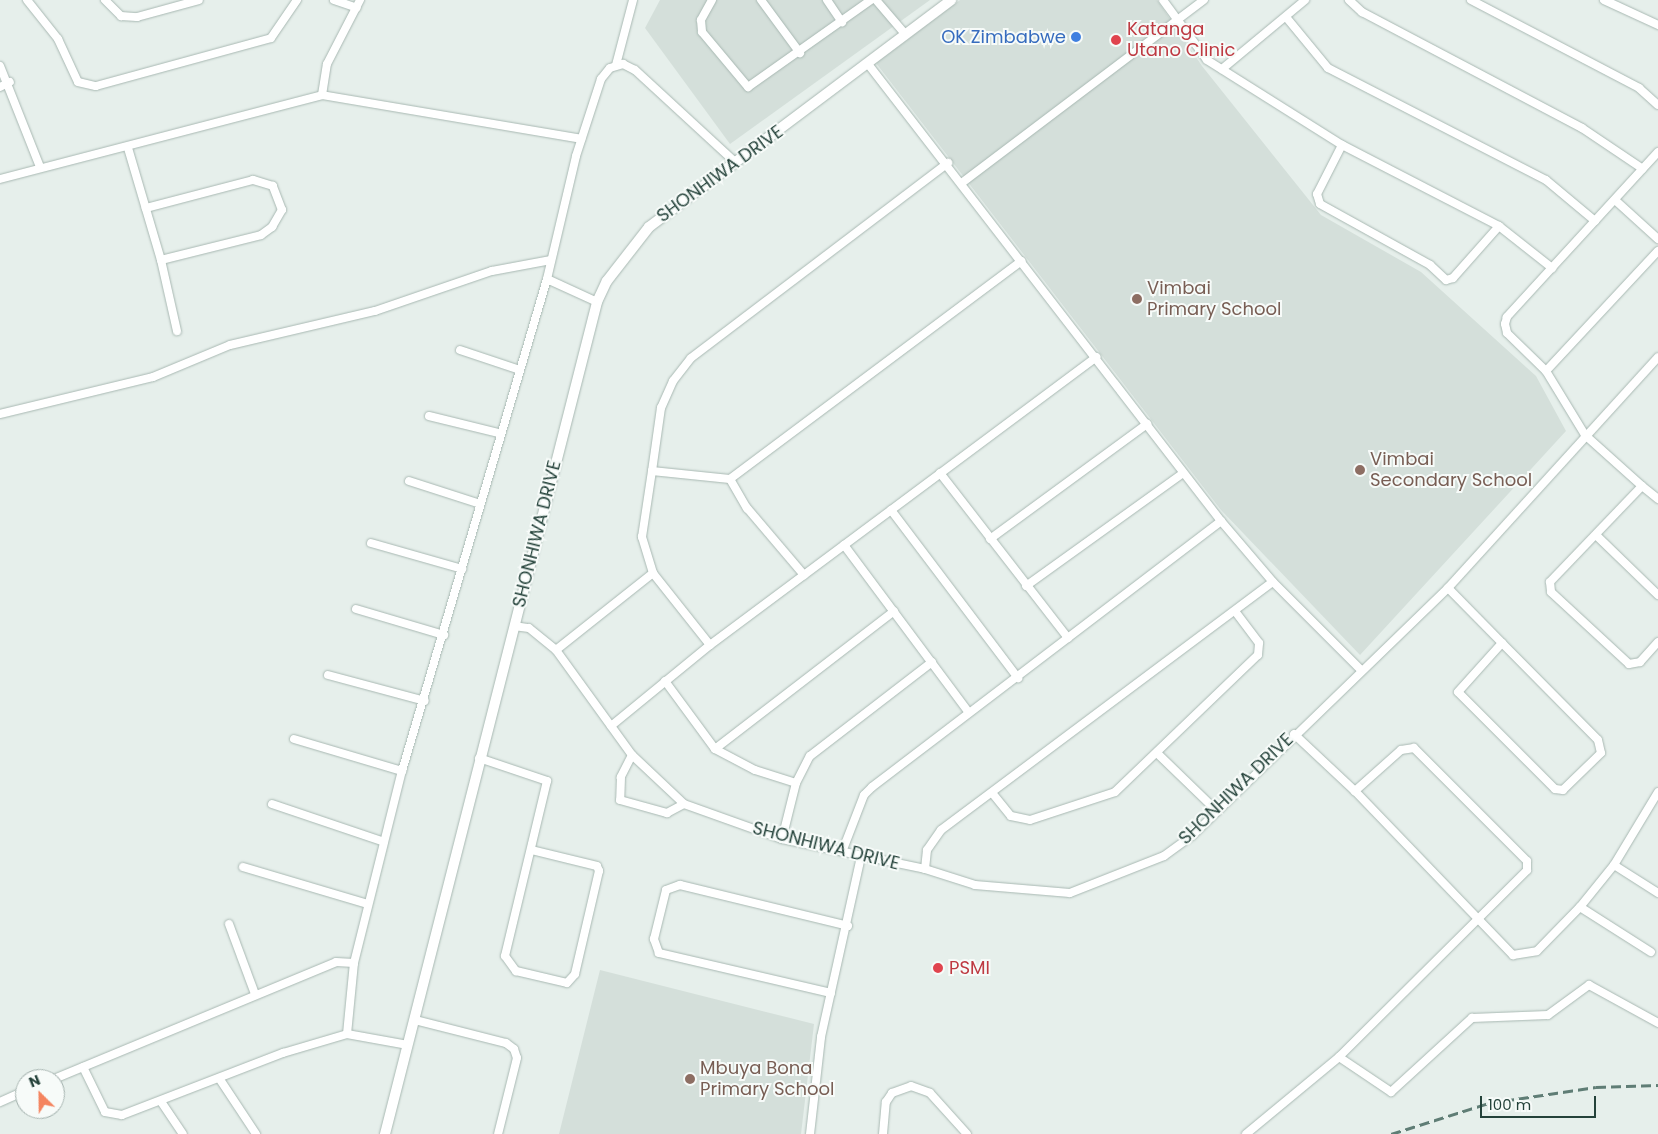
<!DOCTYPE html>
<style>
body{margin:0}
#map{position:relative;width:1658px;height:1134px;overflow:hidden;background:#e6efeb;font-family:Poppins,sans-serif}
div>[style]{position:absolute}
.built>*{inset:0;background:#d4dfda}
.roads{filter:drop-shadow(0 0 1px #a8b8b2) drop-shadow(0 0 1px #a8b8b2)}
.minor>*{height:8px;margin:-4px;padding:0 4px;transform-origin:4px;border-radius:4px;background:#fff}
.tertiary>*{height:10px;margin:-5px;padding:0 5px;transform-origin:5px;border-radius:5px;background:#fff}
.rail>*{height:2.5px;margin-top:-1.25px;transform-origin:0;background:repeating-linear-gradient(90deg,#5f7d75 0 10px,transparent 0 15px)}
.dots>*{width:14px;height:14px;translate:-50% -50%;box-sizing:border-box;border:2px solid #f7fbf9;border-radius:50%}
span{translate:-50% -50%;white-space:nowrap;text-align:center;line-height:1.15;-webkit-text-stroke:4px #f7fbf9;paint-order:stroke}
.health-label{font-size:18px;color:#be3a42}
.left{translate:0 -50%;text-align:left}
.shop-label{font-size:18px;color:#366cbe}
.right{translate:-100% -50%;text-align:right}
.street-label{font-size:18px;color:#24423a}
.education-label{font-size:18px;color:#785e54}
.north{position:absolute;left:15px;top:1069px;width:50px;height:50px;box-sizing:border-box;background:#f7fbf9;border:1px solid #a3b1ad;border-radius:50%;rotate:337deg;font-size:14px;font-weight:700;line-height:20px;text-align:center;color:#24423a}
.north::after{content:'';display:block;margin:auto;width:18px;height:22px;background:#f4845f;clip-path:polygon(50% 0,100% 100%,50% 72%,0 100%)}
.scale{position:absolute;left:1480px;top:1096px;width:116px;height:22px;box-sizing:border-box;border:2px solid #24423a;border-top:0;padding-left:6px;font-size:15px;line-height:18px;white-space:nowrap;color:#24423a;-webkit-text-stroke:4px #f7fbf9;paint-order:stroke}
</style>
<div id="map">
<div class="built">
<i style="clip-path:polygon(660px 0,930px 0,730px 144px,645px 28px)"></i>
<i style="clip-path:polygon(960px 0,1157px 0,1202px 66px,1321px 215px,1421px 272px,1536px 376px,1566px 431px,1360px 655px,1221px 510px,876px 63px)"></i>
<i style="clip-path:polygon(600px 970px,814px 1024px,801px 1134px,559px 1134px)"></i>
</div>
<div class="roads">
<div class="minor">
<i style="left:27px;top:0;width:50px;rotate:51.5deg"></i>
<i style="left:58px;top:39px;width:47px;rotate:65.1deg"></i>
<i style="left:78px;top:82px;width:18px;rotate:13deg"></i>
<i style="left:96px;top:86px;width:181px;rotate:-15.3deg"></i>
<i style="left:271px;top:38px;width:46px;rotate:-55.6deg"></i>
<i style="left:105px;top:0;width:23px;rotate:45deg"></i>
<i style="left:121px;top:16px;width:16px;rotate:4deg"></i>
<i style="left:137px;top:17px;width:64px;rotate:-15.3deg"></i>
<i style="left:334px;top:0;width:24px;rotate:19deg"></i>
<i style="left:712px;top:0;width:23px;rotate:119deg"></i>
<i style="left:701px;top:20px;width:12px;rotate:85deg"></i>
<i style="left:702px;top:32px;width:72px;rotate:50.1deg"></i>
<i style="left:748px;top:87px;width:151px;rotate:-35.3deg"></i>
<i style="left:761px;top:0;width:66px;rotate:53.7deg"></i>
<i style="left:827px;top:0;width:27px;rotate:56deg"></i>
<i style="left:876px;top:0;width:45px;rotate:49.5deg"></i>
<i style="left:1163px;top:0;width:74px;rotate:53.7deg"></i>
<i style="left:1207px;top:60px;width:160px;rotate:32.2deg"></i>
<i style="left:1342px;top:145px;width:177px;rotate:27.3deg"></i>
<i style="left:1499px;top:226px;width:68px;rotate:38.4deg"></i>
<i style="left:1349px;top:0;width:18px;rotate:43deg"></i>
<i style="left:1362px;top:12px;width:249px;rotate:27.8deg"></i>
<i style="left:1582px;top:128px;width:73px;rotate:33.9deg"></i>
<i style="left:1471px;top:0;width:190px;rotate:27.6deg"></i>
<i style="left:1639px;top:88px;width:25px;rotate:42deg"></i>
<i style="left:1604px;top:0;width:60px;rotate:24.8deg"></i>
<i style="left:1286px;top:17px;width:66px;rotate:50.5deg"></i>
<i style="left:1328px;top:68px;width:245px;rotate:27.2deg"></i>
<i style="left:1546px;top:180px;width:64px;rotate:39.9deg"></i>
<i style="left:868px;top:64px;width:577px;rotate:52.32deg"></i>
<i style="left:1221px;top:521px;width:80px;rotate:49.6deg"></i>
<i style="left:1273px;top:582px;width:124px;rotate:45deg"></i>
<i style="left:616px;top:65px;width:67px;rotate:-75.3deg"></i>
<i style="left:0;top:66px;width:109px;rotate:68.4deg"></i>
<i style="left:1222px;top:69px;width:108px;rotate:-39.7deg"></i>
<i style="left:0;top:87px;width:11px;rotate:-27deg"></i>
<i style="left:322px;top:95px;width:31px;rotate:-81deg"></i>
<i style="left:327px;top:64px;width:72px;rotate:-62.7deg"></i>
<i style="left:1342px;top:145px;width:55px;rotate:117deg"></i>
<i style="left:1317px;top:194px;width:10px;rotate:73deg"></i>
<i style="left:1320px;top:204px;width:126px;rotate:29deg"></i>
<i style="left:1430px;top:265px;width:22px;rotate:43deg"></i>
<i style="left:1446px;top:280px;width:7px;rotate:-16deg"></i>
<i style="left:1453px;top:278px;width:69px;rotate:-48.5deg"></i>
<i style="left:128px;top:148px;width:117px;rotate:73.6deg"></i>
<i style="left:161px;top:260px;width:103px;rotate:-14deg"></i>
<i style="left:261px;top:235px;width:14px;rotate:-36deg"></i>
<i style="left:272px;top:227px;width:20px;rotate:-60deg"></i>
<i style="left:282px;top:210px;width:26px;rotate:-111deg"></i>
<i style="left:273px;top:186px;width:21px;rotate:-163deg"></i>
<i style="left:253px;top:180px;width:111px;rotate:165.3deg"></i>
<i style="left:1658px;top:152px;width:224px;rotate:132.5deg"></i>
<i style="left:1507px;top:317px;width:7px;rotate:106deg"></i>
<i style="left:1505px;top:324px;width:9px;rotate:77deg"></i>
<i style="left:1507px;top:333px;width:54px;rotate:44.3deg"></i>
<i style="left:1546px;top:371px;width:75px;rotate:58.6deg"></i>
<i style="left:1585px;top:435px;width:76px;rotate:41.8deg"></i>
<i style="left:1642px;top:486px;width:133px;rotate:133.8deg"></i>
<i style="left:1550px;top:582px;width:10px;rotate:84deg"></i>
<i style="left:1551px;top:592px;width:106px;rotate:42.7deg"></i>
<i style="left:1629px;top:664px;width:11px;rotate:-10deg"></i>
<i style="left:1640px;top:662px;width:27px;rotate:-48deg"></i>
<i style="left:0;top:179px;width:333px;rotate:-14.6deg"></i>
<i style="left:322px;top:95px;width:263px;rotate:9.6deg"></i>
<i style="left:963px;top:182px;width:302px;rotate:-37.1deg"></i>
<i style="left:1615px;top:200px;width:58px;rotate:42.2deg"></i>
<i style="left:161px;top:260px;width:73px;rotate:77.3deg"></i>
<i style="left:547px;top:279px;width:126px;rotate:-76.7deg"></i>
<i style="left:576px;top:156px;width:81px;rotate:-72deg"></i>
<i style="left:601px;top:79px;width:14px;rotate:-51deg"></i>
<i style="left:610px;top:68px;width:14px;rotate:-17deg"></i>
<i style="left:623px;top:64px;width:13px;rotate:27deg"></i>
<i style="left:635px;top:70px;width:137px;rotate:42.6deg"></i>
<i style="left:460px;top:350px;width:60px;rotate:18.4deg"></i>
<i style="left:1546px;top:371px;width:164px;rotate:-47deg"></i>
<i style="left:0;top:414px;width:157px;rotate:-13.6deg"></i>
<i style="left:153px;top:377px;width:83px;rotate:-22.6deg"></i>
<i style="left:230px;top:345px;width:149px;rotate:-13.2deg"></i>
<i style="left:375px;top:311px;width:124px;rotate:-18.9deg"></i>
<i style="left:492px;top:271px;width:60px;rotate:-10.6deg"></i>
<i style="left:429px;top:416px;width:71px;rotate:13.8deg"></i>
<i style="left:652px;top:471px;width:64px;rotate:-81.9deg"></i>
<i style="left:661px;top:408px;width:30px;rotate:-66deg"></i>
<i style="left:673px;top:381px;width:29px;rotate:-52deg"></i>
<i style="left:691px;top:358px;width:323px;rotate:-37.2deg"></i>
<i style="left:940px;top:473px;width:209px;rotate:52.2deg"></i>
<i style="left:730px;top:479px;width:34px;rotate:60deg"></i>
<i style="left:747px;top:508px;width:88px;rotate:49.6deg"></i>
<i style="left:409px;top:481px;width:75px;rotate:17.9deg"></i>
<i style="left:1642px;top:486px;width:21px;rotate:39deg"></i>
<i style="left:891px;top:510px;width:211px;rotate:52.9deg"></i>
<i style="left:1597px;top:536px;width:85px;rotate:44deg"></i>
<i style="left:990px;top:539px;width:195px;rotate:-36.2deg"></i>
<i style="left:371px;top:543px;width:95px;rotate:15.9deg"></i>
<i style="left:844px;top:545px;width:209px;rotate:53.3deg"></i>
<i style="left:1026px;top:586px;width:193px;rotate:-35.7deg"></i>
<i style="left:1448px;top:588px;width:77px;rotate:45.5deg"></i>
<i style="left:1502px;top:643px;width:136px;rotate:45.3deg"></i>
<i style="left:1598px;top:740px;width:13px;rotate:77deg"></i>
<i style="left:1601px;top:753px;width:53px;rotate:135.8deg"></i>
<i style="left:1563px;top:790px;width:8px;rotate:-173deg"></i>
<i style="left:1555px;top:789px;width:137px;rotate:-135deg"></i>
<i style="left:1458px;top:692px;width:66px;rotate:-48.1deg"></i>
<i style="left:356px;top:609px;width:92px;rotate:16.5deg"></i>
<i style="left:514px;top:626px;width:15px;rotate:8deg"></i>
<i style="left:529px;top:628px;width:35px;rotate:39deg"></i>
<i style="left:556px;top:650px;width:130px;rotate:54.1deg"></i>
<i style="left:632px;top:755px;width:71px;rotate:43.3deg"></i>
<i style="left:684px;top:804px;width:104px;rotate:19.7deg"></i>
<i style="left:782px;top:839px;width:146px;rotate:11.8deg"></i>
<i style="left:925px;top:869px;width:52px;rotate:17.7deg"></i>
<i style="left:975px;top:885px;width:95px;rotate:4.8deg"></i>
<i style="left:1070px;top:893px;width:101px;rotate:-21.5deg"></i>
<i style="left:1164px;top:856px;width:34px;rotate:-36deg"></i>
<i style="left:1192px;top:836px;width:356px;rotate:-44.1deg"></i>
<i style="left:1448px;top:588px;width:312px;rotate:-47.7deg"></i>
<i style="left:710px;top:645px;width:92px;rotate:-128.4deg"></i>
<i style="left:653px;top:573px;width:38px;rotate:-107deg"></i>
<i style="left:642px;top:537px;width:67px;rotate:-81.4deg"></i>
<i style="left:652px;top:471px;width:78px;rotate:5.9deg"></i>
<i style="left:730px;top:479px;width:364px;rotate:-36.8deg"></i>
<i style="left:556px;top:650px;width:124px;rotate:-38.4deg"></i>
<i style="left:328px;top:675px;width:100px;rotate:15deg"></i>
<i style="left:665px;top:681px;width:84px;rotate:53.7deg"></i>
<i style="left:715px;top:749px;width:45px;rotate:27.7deg"></i>
<i style="left:755px;top:770px;width:43px;rotate:17.6deg"></i>
<i style="left:611px;top:726px;width:128px;rotate:-39.3deg"></i>
<i style="left:710px;top:645px;width:482px;rotate:-36.7deg"></i>
<i style="left:1294px;top:734px;width:83px;rotate:43.1deg"></i>
<i style="left:1355px;top:791px;width:228px;rotate:46.1deg"></i>
<i style="left:1513px;top:955px;width:24px;rotate:-9deg"></i>
<i style="left:1537px;top:951px;width:62px;rotate:-45.7deg"></i>
<i style="left:1580px;top:907px;width:54px;rotate:-51deg"></i>
<i style="left:1614px;top:865px;width:85px;rotate:-58.9deg"></i>
<i style="left:294px;top:739px;width:113px;rotate:16.5deg"></i>
<i style="left:715px;top:749px;width:226px;rotate:-37.6deg"></i>
<i style="left:1158px;top:754px;width:81px;rotate:44deg"></i>
<i style="left:632px;top:755px;width:25px;rotate:117deg"></i>
<i style="left:621px;top:777px;width:23px;rotate:92deg"></i>
<i style="left:620px;top:800px;width:49px;rotate:15.5deg"></i>
<i style="left:667px;top:813px;width:19px;rotate:-28deg"></i>
<i style="left:479px;top:758px;width:72px;rotate:18.7deg"></i>
<i style="left:547px;top:781px;width:180px;rotate:103.5deg"></i>
<i style="left:505px;top:956px;width:19px;rotate:54deg"></i>
<i style="left:516px;top:971px;width:52px;rotate:13.2deg"></i>
<i style="left:567px;top:983px;width:12px;rotate:-48deg"></i>
<i style="left:575px;top:974px;width:106px;rotate:-76.9deg"></i>
<i style="left:599px;top:871px;width:5px;rotate:-112deg"></i>
<i style="left:597px;top:866px;width:67px;rotate:-166.2deg"></i>
<i style="left:993px;top:794px;width:28px;rotate:51deg"></i>
<i style="left:1011px;top:816px;width:19px;rotate:12deg"></i>
<i style="left:1030px;top:820px;width:89px;rotate:-18.2deg"></i>
<i style="left:1115px;top:792px;width:198px;rotate:-43.8deg"></i>
<i style="left:1258px;top:655px;width:12px;rotate:-85deg"></i>
<i style="left:1259px;top:643px;width:39px;rotate:-127deg"></i>
<i style="left:272px;top:804px;width:118px;rotate:18.7deg"></i>
<i style="left:782px;top:839px;width:58px;rotate:-76deg"></i>
<i style="left:796px;top:783px;width:30px;rotate:-63deg"></i>
<i style="left:810px;top:756px;width:154px;rotate:-37.6deg"></i>
<i style="left:842px;top:852px;width:61px;rotate:-68.9deg"></i>
<i style="left:864px;top:795px;width:11px;rotate:-45deg"></i>
<i style="left:872px;top:787px;width:439px;rotate:-37.3deg"></i>
<i style="left:1614px;top:865px;width:52px;rotate:32.5deg"></i>
<i style="left:243px;top:867px;width:130px;rotate:16.5deg"></i>
<i style="left:925px;top:869px;width:19px;rotate:-84deg"></i>
<i style="left:927px;top:850px;width:24px;rotate:-55deg"></i>
<i style="left:941px;top:830px;width:414px;rotate:-36.8deg"></i>
<i style="left:1580px;top:907px;width:84px;rotate:32.4deg"></i>
<i style="left:229px;top:924px;width:75px;rotate:69.6deg"></i>
<i style="left:831px;top:993px;width:177px;rotate:-166.9deg"></i>
<i style="left:659px;top:953px;width:15px;rotate:-110deg"></i>
<i style="left:654px;top:939px;width:50px;rotate:-76.2deg"></i>
<i style="left:666px;top:890px;width:15px;rotate:-20deg"></i>
<i style="left:680px;top:885px;width:173px;rotate:13.7deg"></i>
<i style="left:415px;top:1020px;width:94px;rotate:14.2deg"></i>
<i style="left:506px;top:1043px;width:10px;rotate:37deg"></i>
<i style="left:514px;top:1049px;width:9px;rotate:72deg"></i>
<i style="left:517px;top:1058px;width:78px;rotate:104deg"></i>
<i style="left:408px;top:1045px;width:62px;rotate:-169.8deg"></i>
<i style="left:347px;top:1034px;width:71px;rotate:-84.4deg"></i>
<i style="left:354px;top:963px;width:198px;rotate:-76deg"></i>
<i style="left:402px;top:771px;width:513px;rotate:-73.58deg"></i>
<i style="left:547px;top:279px;width:55px;rotate:24.7deg"></i>
<i style="left:1339px;top:1057px;width:63px;rotate:33.9deg"></i>
<i style="left:1391px;top:1092px;width:110px;rotate:-42.4deg"></i>
<i style="left:1472px;top:1018px;width:76px;rotate:-2.3deg"></i>
<i style="left:1548px;top:1015px;width:51px;rotate:-36.2deg"></i>
<i style="left:1589px;top:985px;width:79px;rotate:28.8deg"></i>
<i style="left:83px;top:1067px;width:50px;rotate:63.9deg"></i>
<i style="left:105px;top:1112px;width:17px;rotate:10deg"></i>
<i style="left:122px;top:1115px;width:173px;rotate:-21.1deg"></i>
<i style="left:283px;top:1053px;width:67px;rotate:-16.5deg"></i>
<i style="left:219px;top:1078px;width:67px;rotate:56.5deg"></i>
<i style="left:54px;top:1079px;width:305px;rotate:-22.5deg"></i>
<i style="left:336px;top:962px;width:18px;rotate:3deg"></i>
<i style="left:0;top:1102px;width:27px;rotate:-24deg"></i>
<i style="left:162px;top:1103px;width:37px;rotate:56deg"></i>
<i style="left:810px;top:1134px;width:98px;rotate:-83.5deg"></i>
<i style="left:821px;top:1037px;width:184px;rotate:-77.5deg"></i>
<i style="left:883px;top:1134px;width:32px;rotate:-85deg"></i>
<i style="left:886px;top:1102px;width:11px;rotate:-56deg"></i>
<i style="left:892px;top:1093px;width:20px;rotate:-20deg"></i>
<i style="left:911px;top:1086px;width:20px;rotate:20deg"></i>
<i style="left:930px;top:1093px;width:55px;rotate:47.9deg"></i>
<i style="left:1246px;top:1134px;width:121px;rotate:-39.6deg"></i>
<i style="left:1339px;top:1057px;width:265px;rotate:-44.8deg"></i>
<i style="left:1527px;top:870px;width:9px;rotate:-90deg"></i>
<i style="left:1527px;top:861px;width:160px;rotate:-135deg"></i>
<i style="left:1414px;top:748px;width:13px;rotate:171deg"></i>
<i style="left:1401px;top:750px;width:62px;rotate:138.3deg"></i>
</div>
<div class="tertiary">
<i style="left:385px;top:1134px;width:859px;rotate:-75.7deg"></i>
<i style="left:597px;top:302px;width:23px;rotate:-65deg"></i>
<i style="left:607px;top:281px;width:68px;rotate:-52.1deg"></i>
<i style="left:649px;top:227px;width:378px;rotate:-36.9deg"></i>
</div>
</div>
<div class="rail">
<i style="left:1391px;top:1134px;width:103px;rotate:-17.6deg"></i>
<i style="left:1489px;top:1103px;width:108px;rotate:-8.5deg"></i>
<i style="left:1596px;top:1087px;width:62px;rotate:-1.8deg"></i>
</div>
<div class="dots">
<i style="left:1076px;top:37px;background:#3f7fe0"></i>
<i style="left:1116px;top:40px;background:#e0444e"></i>
<i style="left:1137px;top:299px;background:#8d6e63"></i>
<i style="left:1360px;top:470px;background:#8d6e63"></i>
<i style="left:938px;top:968px;background:#e0444e"></i>
<i style="left:690px;top:1079px;background:#8d6e63"></i>
</div>
<div class="health-label">
<span class="left" style="left:1127px;top:40px">Katanga<br>Utano Clinic</span>
<span class="left" style="left:949px;top:968px">PSMI</span>
</div>
<div class="shop-label">
<span class="right" style="left:1066px;top:37px">OK Zimbabwe</span>
</div>
<div class="street-label">
<span style="left:720px;top:174px;rotate:-36deg">SHONHIWA DRIVE</span>
<span style="left:537px;top:534px;rotate:-76deg">SHONHIWA DRIVE</span>
<span style="left:1236px;top:789px;rotate:-44deg">SHONHIWA DRIVE</span>
<span style="left:826px;top:846px;rotate:14deg">SHONHIWA DRIVE</span>
</div>
<div class="education-label">
<span class="left" style="left:1147px;top:299px">Vimbai<br>Primary School</span>
<span class="left" style="left:1370px;top:470px">Vimbai<br>Secondary School</span>
<span class="left" style="left:700px;top:1079px">Mbuya Bona<br>Primary School</span>
</div>
<div class="north">N</div>
<div class="scale">100 m</div>
</div>
